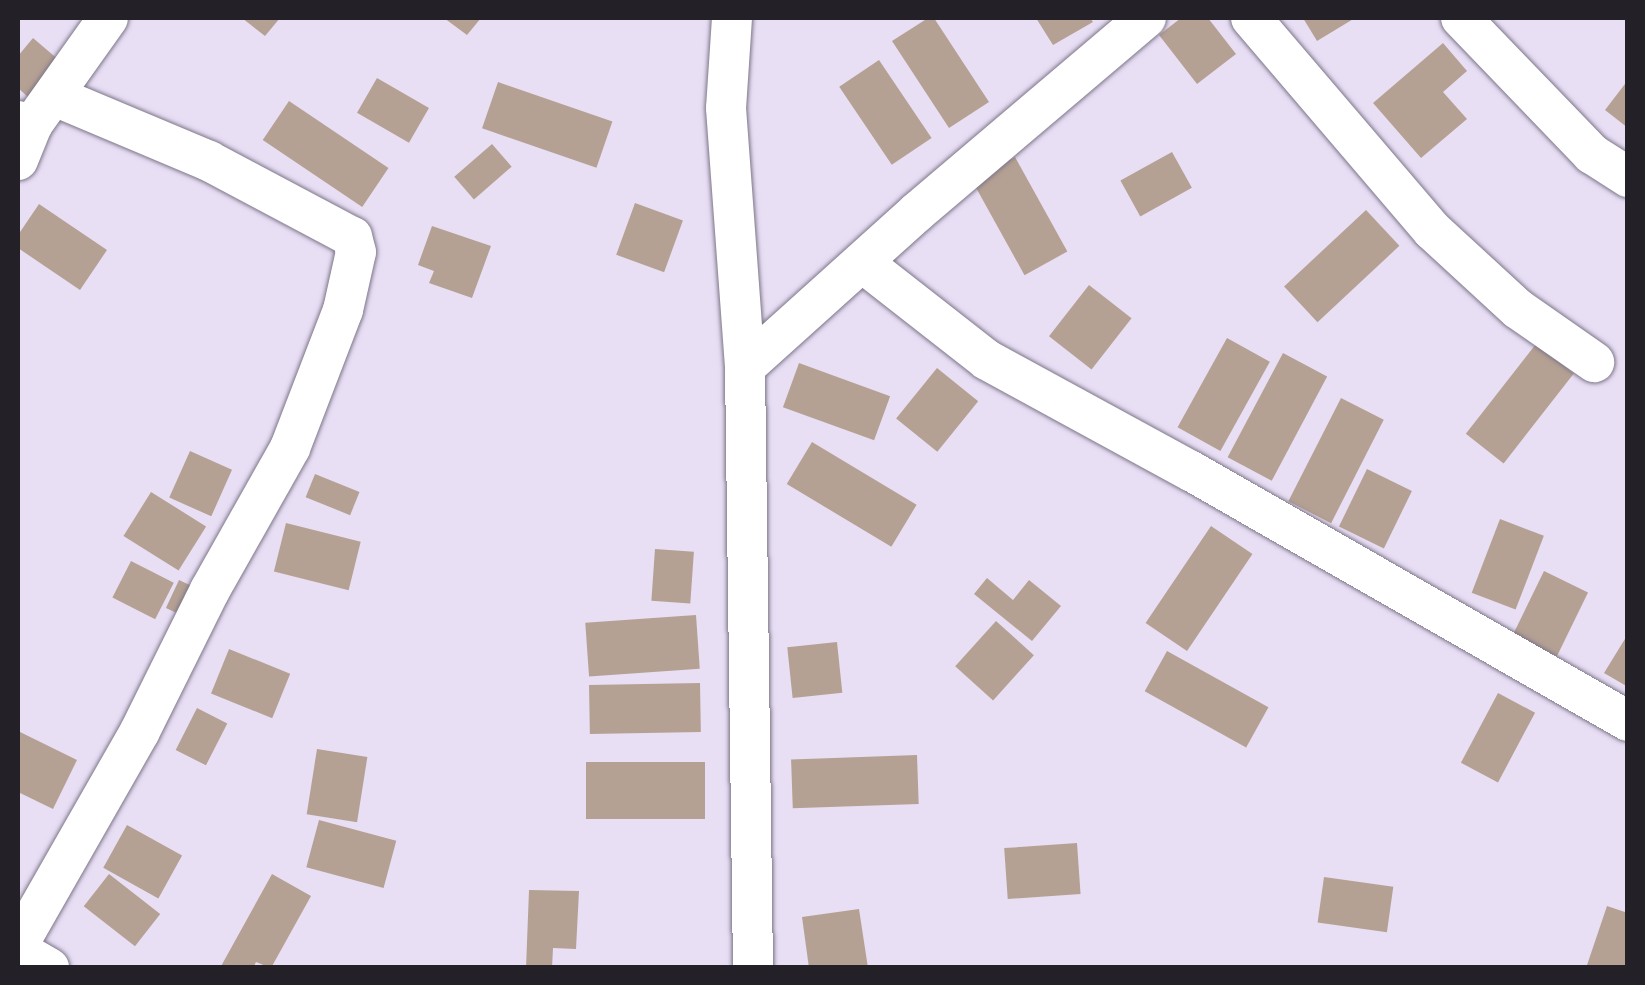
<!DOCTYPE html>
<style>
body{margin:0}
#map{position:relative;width:1645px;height:985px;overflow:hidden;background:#e8dff5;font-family:"Golos Text",sans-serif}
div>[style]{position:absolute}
.building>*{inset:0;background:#b5a193;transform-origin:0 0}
.roads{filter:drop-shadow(0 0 2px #7d7588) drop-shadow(0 0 2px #7d7588)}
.minor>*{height:40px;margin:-20px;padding:0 20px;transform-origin:20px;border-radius:20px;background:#fff}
span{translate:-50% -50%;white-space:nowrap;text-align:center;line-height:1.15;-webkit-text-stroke:9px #f5edff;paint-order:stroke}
.frame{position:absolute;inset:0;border:20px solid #232027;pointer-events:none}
</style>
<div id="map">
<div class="building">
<i style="clip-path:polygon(242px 18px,280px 18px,265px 36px)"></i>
<i style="clip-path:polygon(444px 18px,481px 18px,467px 35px)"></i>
<i style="clip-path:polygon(928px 18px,934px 18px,989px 102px,949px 128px,892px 41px)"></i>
<i style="clip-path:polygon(1036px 18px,1090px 18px,1093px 22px,1053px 45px)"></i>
<i style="clip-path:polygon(1181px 18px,1208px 18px,1236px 54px,1197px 84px,1159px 35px)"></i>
<i style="clip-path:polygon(1303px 18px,1355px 18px,1317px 41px)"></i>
<i style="clip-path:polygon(33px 38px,60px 61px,28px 97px,18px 88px,18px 56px)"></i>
<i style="clip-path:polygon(1443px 43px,1467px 71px,1443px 92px,1467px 119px,1421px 158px,1373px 103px)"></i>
<i style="left:879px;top:60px;width:94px;height:48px;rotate:56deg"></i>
<i style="left:377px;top:78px;width:60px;height:40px;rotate:30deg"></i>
<i style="clip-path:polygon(1628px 80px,1628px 128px,1605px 110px)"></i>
<i style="left:498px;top:82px;width:121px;height:49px;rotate:19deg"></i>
<i style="left:289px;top:101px;width:120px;height:47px;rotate:34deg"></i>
<i style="left:492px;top:144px;width:30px;height:50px;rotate:49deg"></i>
<i style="left:1172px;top:152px;width:41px;height:59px;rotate:61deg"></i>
<i style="left:1015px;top:157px;width:108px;height:49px;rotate:61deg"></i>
<i style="left:635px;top:203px;width:51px;height:55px;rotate:20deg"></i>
<i style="clip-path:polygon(39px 204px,107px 250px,80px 290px,18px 248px,18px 235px)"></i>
<i style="left:1366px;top:210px;width:49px;height:112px;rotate:47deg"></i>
<i style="clip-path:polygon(432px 226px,491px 246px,472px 298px,429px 283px,434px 271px,418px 265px)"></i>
<i style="left:1089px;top:285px;width:54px;height:65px;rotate:38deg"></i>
<i style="left:1227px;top:338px;width:49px;height:102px;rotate:29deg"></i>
<i style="left:1536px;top:344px;width:48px;height:114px;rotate:38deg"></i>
<i style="left:1283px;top:353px;width:50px;height:118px;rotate:28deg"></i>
<i style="left:799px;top:363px;width:97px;height:47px;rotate:20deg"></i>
<i style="left:937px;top:368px;width:53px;height:65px;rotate:39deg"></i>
<i style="left:1341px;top:398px;width:48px;height:116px;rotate:27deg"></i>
<i style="left:812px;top:442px;width:122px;height:49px;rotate:31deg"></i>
<i style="left:190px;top:451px;width:46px;height:51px;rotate:24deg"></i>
<i style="left:1367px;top:469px;width:50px;height:64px;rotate:26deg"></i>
<i style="left:315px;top:474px;width:48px;height:25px;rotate:22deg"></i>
<i style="left:151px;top:492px;width:65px;height:52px;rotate:32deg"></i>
<i style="left:1500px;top:519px;width:47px;height:79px;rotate:21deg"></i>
<i style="left:286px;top:523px;width:77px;height:50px;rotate:14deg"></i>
<i style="left:1211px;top:526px;width:50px;height:117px;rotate:34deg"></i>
<i style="left:655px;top:549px;width:39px;height:52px;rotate:4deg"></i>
<i style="left:131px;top:561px;width:48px;height:41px;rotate:27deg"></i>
<i style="left:1544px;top:571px;width:49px;height:71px;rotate:26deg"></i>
<i style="clip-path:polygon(987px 578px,1013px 600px,1029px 580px,1061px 606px,1032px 641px,974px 594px)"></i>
<i style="left:179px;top:580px;width:23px;height:31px;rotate:25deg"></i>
<i style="left:696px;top:615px;width:54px;height:111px;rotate:86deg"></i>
<i style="left:996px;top:621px;width:51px;height:61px;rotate:42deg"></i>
<i style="clip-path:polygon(1628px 634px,1628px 687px,1604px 673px)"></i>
<i style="left:837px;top:642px;width:51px;height:50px;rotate:84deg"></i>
<i style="left:229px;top:649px;width:66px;height:48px;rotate:22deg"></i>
<i style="left:1167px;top:651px;width:116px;height:46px;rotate:29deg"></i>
<i style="left:700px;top:683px;width:49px;height:111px;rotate:89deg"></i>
<i style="left:1498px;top:693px;width:42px;height:79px;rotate:28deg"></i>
<i style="left:197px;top:708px;width:34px;height:47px;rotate:27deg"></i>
<i style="clip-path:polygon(18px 731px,77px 760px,53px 809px,18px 792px)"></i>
<i style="left:317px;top:749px;width:51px;height:66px;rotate:9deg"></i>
<i style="left:917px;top:755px;width:49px;height:126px;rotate:88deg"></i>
<i style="left:705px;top:762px;width:57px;height:119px;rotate:90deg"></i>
<i style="left:319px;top:820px;width:80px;height:49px;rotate:15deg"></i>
<i style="left:127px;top:825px;width:63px;height:49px;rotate:29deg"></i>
<i style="left:1077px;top:843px;width:51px;height:73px;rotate:86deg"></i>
<i style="left:109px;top:874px;width:65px;height:41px;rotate:38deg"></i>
<i style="clip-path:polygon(272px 874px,311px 896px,271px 968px,256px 962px,253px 968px,220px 968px)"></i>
<i style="left:1324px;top:877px;width:70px;height:46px;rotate:8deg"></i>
<i style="clip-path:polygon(529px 890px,579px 891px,576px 949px,553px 948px,552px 968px,526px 968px)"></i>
<i style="clip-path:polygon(1607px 906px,1628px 913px,1628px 968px,1586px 968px)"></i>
<i style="clip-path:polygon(859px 909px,868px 968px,809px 968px,802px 917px)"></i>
</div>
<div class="roads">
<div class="minor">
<i style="left:732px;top:18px;width:90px;rotate:93.8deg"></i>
<i style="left:726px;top:108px;width:260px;rotate:85.8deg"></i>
<i style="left:745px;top:367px;width:601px;rotate:89.24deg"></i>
<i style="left:1251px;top:18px;width:279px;rotate:49.5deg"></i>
<i style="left:1432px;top:230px;width:117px;rotate:42.6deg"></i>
<i style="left:1518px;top:309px;width:93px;rotate:34.9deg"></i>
<i style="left:1461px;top:18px;width:189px;rotate:46.1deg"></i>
<i style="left:1592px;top:154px;width:43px;rotate:32.6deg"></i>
<i style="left:18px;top:121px;width:15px;rotate:16deg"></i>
<i style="left:32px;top:125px;width:131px;rotate:-54.6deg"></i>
<i style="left:18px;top:160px;width:38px;rotate:-68deg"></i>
<i style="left:863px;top:263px;width:157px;rotate:38deg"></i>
<i style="left:987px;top:360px;width:232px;rotate:28.6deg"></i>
<i style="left:1191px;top:471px;width:503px;rotate:29.77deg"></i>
<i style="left:745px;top:367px;width:232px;rotate:-42deg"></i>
<i style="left:917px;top:212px;width:300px;rotate:-40.3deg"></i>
<i style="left:18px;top:945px;width:246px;rotate:-60.3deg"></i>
<i style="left:140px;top:731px;width:157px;rotate:-63.6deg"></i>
<i style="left:210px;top:590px;width:163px;rotate:-60.6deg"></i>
<i style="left:290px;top:448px;width:148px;rotate:-69deg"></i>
<i style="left:343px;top:310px;width:59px;rotate:-77.4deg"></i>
<i style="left:356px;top:252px;width:16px;rotate:-105deg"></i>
<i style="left:352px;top:237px;width:162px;rotate:-152deg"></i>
<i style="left:209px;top:161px;width:168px;rotate:-157.2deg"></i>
<i style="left:18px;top:950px;width:36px;rotate:30deg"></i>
</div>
</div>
<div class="frame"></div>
</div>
